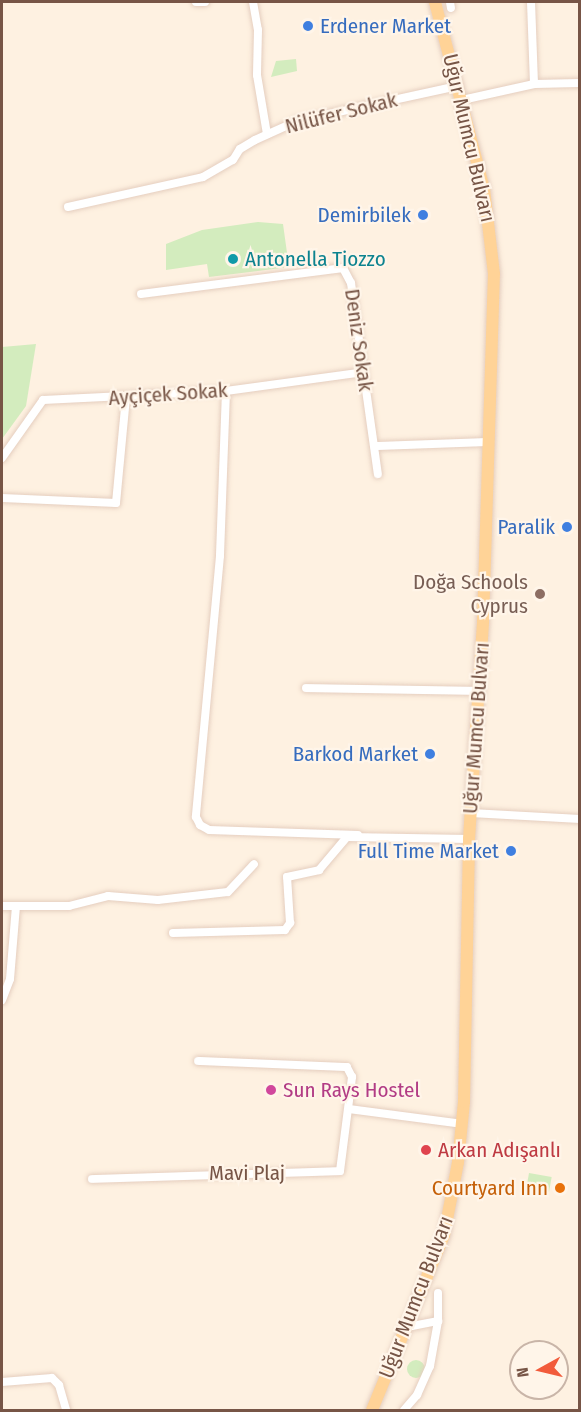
<!DOCTYPE html>
<meta charset="utf-8">
<style>
body{margin:0}
#map{position:relative;width:581px;height:1412px;overflow:hidden;background:#fef1e1;font-family:"Fira Sans Condensed",sans-serif}
div>[style]{position:absolute}
.green>*{inset:0;background:#d3ecbe;transform-origin:0 0}
.round{border-radius:50%}
.roads{filter:drop-shadow(0 0 2px #e5cebf) drop-shadow(0 0 2px #e5cebf)}
.street>*{height:8px;margin:-4px;padding:0 4px;transform-origin:4px;border-radius:4px;background:#fff}
.primary>*{height:12px;margin:-6px;padding:0 6px;transform-origin:6px;border-radius:6px;background:#ffd397}
.dots>*{width:16px;height:16px;translate:-50% -50%;box-sizing:border-box;border:3px solid #fff5e9;border-radius:50%}
span{translate:-50% -50%;white-space:nowrap;text-align:center;line-height:1.15;-webkit-text-stroke:4.5px #fff5e9;paint-order:stroke}
.shop-label{font-size:21px;color:#366cbe}
.left{translate:0 -50%;text-align:left}
.right{translate:-100% -50%;text-align:right}
.street-label{font-size:21px;color:#775546}
.culture-label{font-size:21px;color:#0d838f}
.education-label{font-size:21px;color:#785e54}
.hotel-label{font-size:21px;color:#b23c85}
.health-label{font-size:21px;color:#be3a42}
.food-label{font-size:21px;color:#c56008}
.frame{position:absolute;inset:0;border:3px solid #775546;pointer-events:none}
.north{position:absolute;left:509px;top:1340px;width:60px;height:60px;box-sizing:border-box;background:#fff5e9;border:2px solid #c9b5a8;border-radius:50%;rotate:262deg;font-size:16px;font-weight:700;line-height:24px;text-align:center;color:#775546}
.north::after{content:'';display:block;margin:auto;width:21px;height:27px;background:#f25b3b;clip-path:polygon(50% 0,100% 100%,50% 72%,0 100%)}
</style>
<div id="map">
<div class="green">
<i style="clip-path:polygon(296px 59px,297px 71px,271px 77px,276px 61px)"></i>
<i style="clip-path:polygon(258px 222px,283px 224px,289px 267px,209px 277px,207px 264px,166px 270px,166px 244px,202px 230px)"></i>
<i style="clip-path:polygon(36px 344px,26px 406px,2px 439px,2px 347px)"></i>
<i style="left:529px;top:1173px;width:23px;height:15px;rotate:10deg"></i>
<i class="round" style="left:407px;top:1360px;width:18px;height:18px"></i>
</div>
<div class="roads">
<div class="street">
<i style="left:196px;top:2px;width:9px"></i>
<i style="left:253px;top:2px;width:28px;rotate:80deg"></i>
<i style="left:258px;top:30px;width:45px;rotate:91.3deg"></i>
<i style="left:257px;top:75px;width:60px;rotate:80.4deg"></i>
<i style="left:450px;top:2px;width:6px;rotate:81deg"></i>
<i style="left:531px;top:2px;width:82px;rotate:87.9deg"></i>
<i style="left:462px;top:100px;width:74px;rotate:-12.5deg"></i>
<i style="left:534px;top:84px;width:46px;rotate:-1.2deg"></i>
<i style="left:68px;top:207px;width:138px;rotate:-12.5deg"></i>
<i style="left:203px;top:177px;width:34px;rotate:-30deg"></i>
<i style="left:233px;top:160px;width:13px;rotate:-58deg"></i>
<i style="left:240px;top:149px;width:17px;rotate:-31deg"></i>
<i style="left:255px;top:140px;width:46px;rotate:-24.3deg"></i>
<i style="left:297px;top:121px;width:165px;rotate:-12.3deg"></i>
<i style="left:141px;top:294px;width:204px;rotate:-7.3deg"></i>
<i style="left:343px;top:268px;width:17px;rotate:62deg"></i>
<i style="left:351px;top:283px;width:193px;rotate:82deg"></i>
<i style="left:226px;top:391px;width:165px;rotate:92.1deg"></i>
<i style="left:220px;top:556px;width:262px;rotate:95.3deg"></i>
<i style="left:196px;top:817px;width:9px;rotate:63deg"></i>
<i style="left:200px;top:825px;width:10px;rotate:29deg"></i>
<i style="left:209px;top:830px;width:149px;rotate:1.9deg"></i>
<i style="left:375px;top:446px;width:115px;rotate:-2deg"></i>
<i style="left:2px;top:458px;width:71px;rotate:-54.7deg"></i>
<i style="left:43px;top:400px;width:183px;rotate:-2.8deg"></i>
<i style="left:226px;top:391px;width:139px;rotate:-7.8deg"></i>
<i style="left:2px;top:498px;width:114px;rotate:2.5deg"></i>
<i style="left:116px;top:503px;width:105px;rotate:-84.6deg"></i>
<i style="left:306px;top:688px;width:173px;rotate:1deg"></i>
<i style="left:471px;top:813px;width:109px;rotate:3.2deg"></i>
<i style="left:2px;top:906px;width:67px"></i>
<i style="left:69px;top:906px;width:40px;rotate:-14.4deg"></i>
<i style="left:108px;top:896px;width:50px;rotate:4.6deg"></i>
<i style="left:158px;top:900px;width:70px;rotate:-6.5deg"></i>
<i style="left:228px;top:892px;width:38px;rotate:-47deg"></i>
<i style="left:173px;top:933px;width:112px;rotate:-1.5deg"></i>
<i style="left:285px;top:930px;width:9px;rotate:-54deg"></i>
<i style="left:290px;top:923px;width:46px;rotate:-93.7deg"></i>
<i style="left:287px;top:877px;width:33px;rotate:-12deg"></i>
<i style="left:319px;top:870px;width:43px;rotate:-49.7deg"></i>
<i style="left:347px;top:837px;width:122px;rotate:0.9deg"></i>
<i style="left:2px;top:1000px;width:22px;rotate:-69deg"></i>
<i style="left:10px;top:979px;width:73px;rotate:-85.3deg"></i>
<i style="left:349px;top:1109px;width:115px;rotate:7.5deg"></i>
<i style="left:92px;top:1179px;width:248px;rotate:-1.8deg"></i>
<i style="left:340px;top:1171px;width:95px;rotate:-82.7deg"></i>
<i style="left:352px;top:1077px;width:11px;rotate:-117deg"></i>
<i style="left:347px;top:1067px;width:149px;rotate:-177.7deg"></i>
<i style="left:407px;top:1327px;width:32px;rotate:-11deg"></i>
<i style="left:2px;top:1382px;width:50px;rotate:-4.6deg"></i>
<i style="left:52px;top:1378px;width:10px;rotate:45deg"></i>
<i style="left:59px;top:1385px;width:26px;rotate:74deg"></i>
<i style="left:404px;top:1410px;width:20px;rotate:-49deg"></i>
<i style="left:417px;top:1395px;width:32px;rotate:-66deg"></i>
<i style="left:430px;top:1366px;width:46px;rotate:-79.9deg"></i>
<i style="left:438px;top:1321px;width:28px;rotate:-90deg"></i>
</div>
<div class="primary">
<i style="left:372px;top:1410px;width:189px;rotate:-67.6deg"></i>
<i style="left:444px;top:1235px;width:74px;rotate:-79.1deg"></i>
<i style="left:458px;top:1162px;width:60px;rotate:-84.3deg"></i>
<i style="left:464px;top:1102px;width:263px;rotate:-88.9deg"></i>
<i style="left:469px;top:839px;width:217px;rotate:-86.3deg"></i>
<i style="left:483px;top:622px;width:348px;rotate:-88.2deg"></i>
<i style="left:494px;top:274px;width:86px;rotate:-96.7deg"></i>
<i style="left:484px;top:189px;width:193px;rotate:-104.7deg"></i>
</div>
</div>
<div class="dots">
<i style="left:308px;top:26px;background:#3f7fe0"></i>
<i style="left:423px;top:215px;background:#3f7fe0"></i>
<i style="left:233px;top:259px;background:#0f9aa8"></i>
<i style="left:567px;top:527px;background:#3f7fe0"></i>
<i style="left:540px;top:594px;background:#8d6e63"></i>
<i style="left:430px;top:754px;background:#3f7fe0"></i>
<i style="left:511px;top:851px;background:#3f7fe0"></i>
<i style="left:271px;top:1090px;background:#d1479c"></i>
<i style="left:426px;top:1150px;background:#e0444e"></i>
<i style="left:560px;top:1188px;background:#e8710a"></i>
</div>
<div class="shop-label">
<span class="left" style="left:320px;top:26px">Erdener Market</span>
<span class="right" style="left:411px;top:215px">Demirbilek</span>
<span class="right" style="left:555px;top:527px">Paralik</span>
<span class="right" style="left:418px;top:754px">Barkod Market</span>
<span class="right" style="left:499px;top:851px">Full Time Market</span>
</div>
<div class="street-label">
<span style="left:341px;top:113px;rotate:-14deg">Nilüfer Sokak</span>
<span style="left:469px;top:138px;rotate:77deg">Uğur Mumcu Bulvarı</span>
<span style="left:359px;top:340px;rotate:82deg">Deniz Sokak</span>
<span style="left:168px;top:394px;rotate:-4deg">Ayçiçek Sokak</span>
<span style="left:476px;top:728px;rotate:-86deg">Uğur Mumcu Bulvarı</span>
<span style="left:247px;top:1173px">Mavi Plaj</span>
<span style="left:416px;top:1297px;rotate:-69deg">Uğur Mumcu Bulvarı</span>
</div>
<div class="culture-label">
<span class="left" style="left:245px;top:259px">Antonella Tiozzo</span>
</div>
<div class="education-label">
<span class="right" style="left:528px;top:594px">Doğa Schools<br>Cyprus</span>
</div>
<div class="hotel-label">
<span class="left" style="left:283px;top:1090px">Sun Rays Hostel</span>
</div>
<div class="health-label">
<span class="left" style="left:438px;top:1150px">Arkan Adışanlı</span>
</div>
<div class="food-label">
<span class="right" style="left:548px;top:1188px">Courtyard Inn</span>
</div>
<div class="frame"></div>
<div class="north">N</div>
</div>
